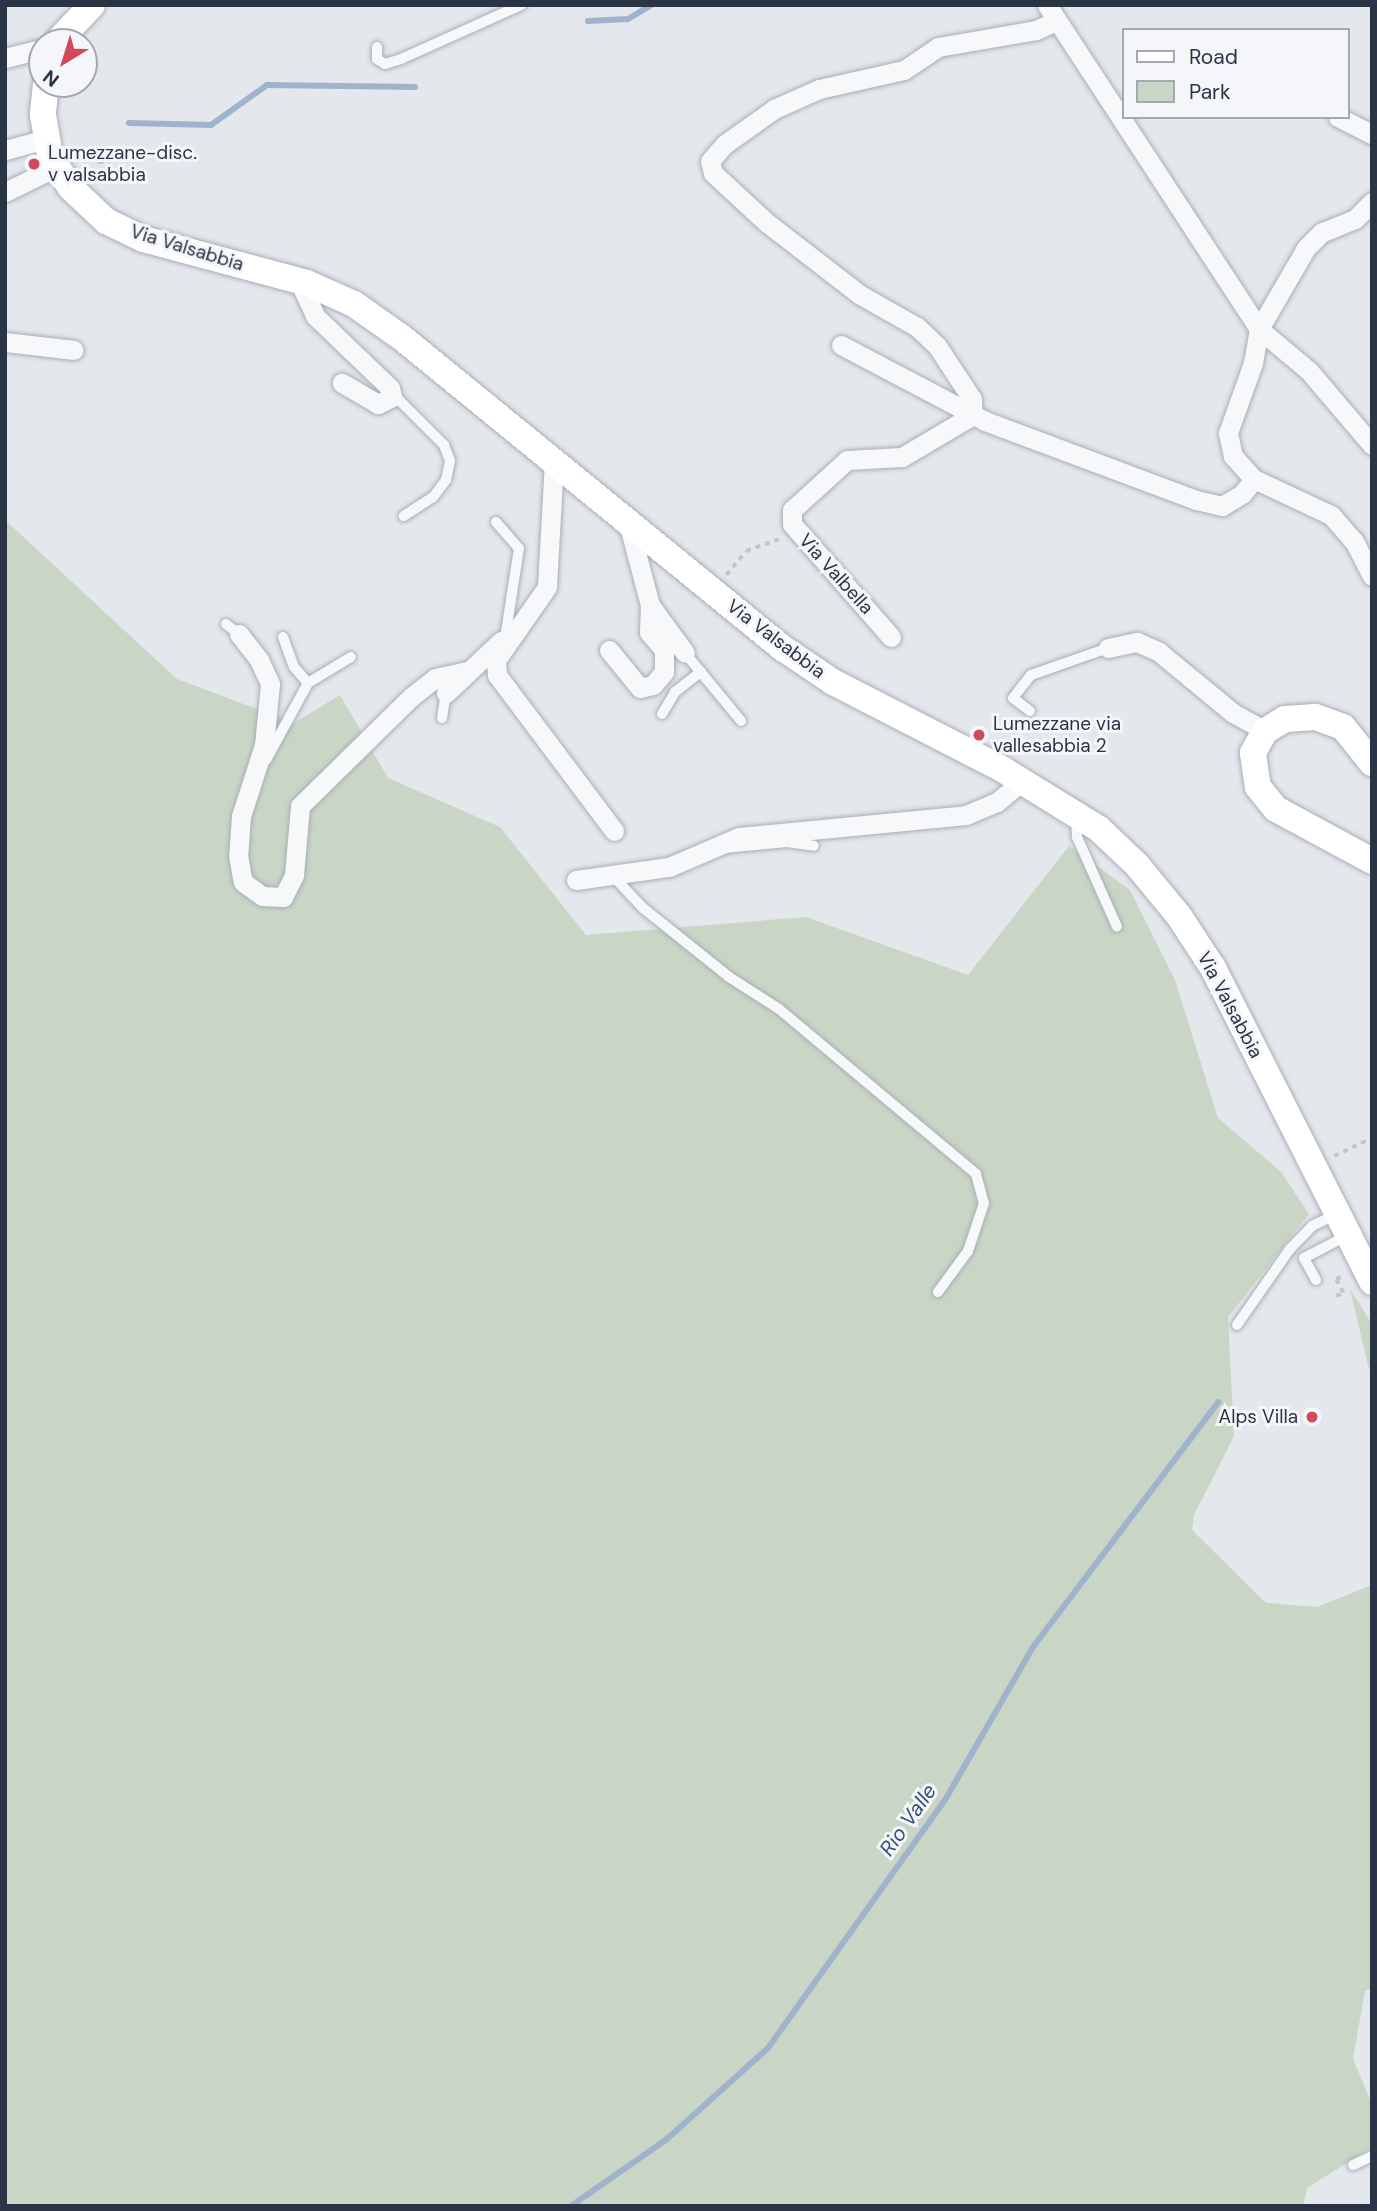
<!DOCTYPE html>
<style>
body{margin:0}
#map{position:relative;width:1377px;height:2211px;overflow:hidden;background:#e4e7ec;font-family:"DM Sans",sans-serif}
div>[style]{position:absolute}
.green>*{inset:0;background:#c9d6c5}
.stream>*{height:6px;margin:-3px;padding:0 3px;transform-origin:3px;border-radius:3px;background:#9fb4cc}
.path>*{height:3.5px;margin-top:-1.75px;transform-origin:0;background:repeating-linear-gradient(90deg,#c2c5cb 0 5px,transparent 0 10px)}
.roads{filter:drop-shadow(0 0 2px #a9aeb7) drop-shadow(0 0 2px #a9aeb7)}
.lane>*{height:10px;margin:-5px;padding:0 5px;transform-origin:5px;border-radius:5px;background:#f7f8fa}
.street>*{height:19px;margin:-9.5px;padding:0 9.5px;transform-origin:9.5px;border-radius:9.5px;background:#f7f8fa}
.secondary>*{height:26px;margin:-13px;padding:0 13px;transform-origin:13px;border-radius:13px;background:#fff}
.dots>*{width:19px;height:19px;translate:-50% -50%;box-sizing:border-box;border:4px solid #f4f6f9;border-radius:50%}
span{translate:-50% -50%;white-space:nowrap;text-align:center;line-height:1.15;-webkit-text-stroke:6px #f4f6f9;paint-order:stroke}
.poi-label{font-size:19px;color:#2b3445}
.left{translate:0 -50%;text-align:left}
.right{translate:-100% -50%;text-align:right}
.street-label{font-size:19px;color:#2b3445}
.water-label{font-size:21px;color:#34527a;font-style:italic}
.frame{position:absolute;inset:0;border:7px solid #2b3445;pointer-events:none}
.legend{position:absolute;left:1122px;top:28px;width:228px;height:91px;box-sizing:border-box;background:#f4f6f9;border:2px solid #a4a8b1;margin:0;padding:9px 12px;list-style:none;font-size:21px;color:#2b3445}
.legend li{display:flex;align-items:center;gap:14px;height:35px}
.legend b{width:35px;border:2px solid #a4a8b1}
.north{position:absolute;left:28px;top:28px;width:70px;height:70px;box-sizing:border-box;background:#f4f6f9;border:2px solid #a4a8b1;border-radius:50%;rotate:218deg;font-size:19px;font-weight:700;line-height:28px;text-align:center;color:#2b3445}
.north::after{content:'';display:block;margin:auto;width:24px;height:32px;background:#d1495b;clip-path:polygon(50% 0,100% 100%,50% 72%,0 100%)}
</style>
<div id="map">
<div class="green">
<i style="clip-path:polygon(5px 520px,177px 679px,294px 723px,340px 695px,388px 778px,500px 827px,586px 935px,806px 917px,968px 975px,1069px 846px,1130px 890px,1175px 980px,1218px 1118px,1281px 1172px,1309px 1214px,1228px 1317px,1234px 1436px,1194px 1515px,1192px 1530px,1266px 1603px,1317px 1607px,1372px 1585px,1372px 1988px,1365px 1991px,1353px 2059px,1372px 2104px,1372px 2147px,1307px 2188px,1303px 2206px,5px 2206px)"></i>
<i style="clip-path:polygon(1350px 1289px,1372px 1324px,1372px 1377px,1368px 1365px)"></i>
</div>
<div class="stream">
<i style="left:588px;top:21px;width:40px;rotate:-2.9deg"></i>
<i style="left:628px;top:19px;width:27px;rotate:-31deg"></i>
<i style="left:129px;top:123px;width:82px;rotate:1.4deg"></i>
<i style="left:211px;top:125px;width:69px;rotate:-35.5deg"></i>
<i style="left:267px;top:85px;width:148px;rotate:0.8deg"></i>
<i style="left:571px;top:2206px;width:117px;rotate:-34.9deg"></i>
<i style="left:667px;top:2139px;width:136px;rotate:-42deg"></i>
<i style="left:768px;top:2048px;width:305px;rotate:-54.5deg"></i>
<i style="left:945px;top:1800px;width:177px;rotate:-60.1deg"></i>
<i style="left:1033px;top:1647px;width:307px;rotate:-52.9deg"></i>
</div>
<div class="path">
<i style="left:101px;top:184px;width:22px;rotate:-95deg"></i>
<i style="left:99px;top:162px;width:45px;rotate:-7.6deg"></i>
<i style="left:726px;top:575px;width:31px;rotate:-50deg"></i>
<i style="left:746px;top:551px;width:35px;rotate:-20deg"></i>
<i style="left:1334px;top:1156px;width:42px;rotate:-25.3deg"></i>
<i style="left:1336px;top:1296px;width:8px;rotate:-23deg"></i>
<i style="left:1343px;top:1293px;width:16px;rotate:-117deg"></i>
<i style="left:1336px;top:1279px;width:8px;rotate:-23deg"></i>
</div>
<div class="roads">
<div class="lane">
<i style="left:377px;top:47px;width:12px;rotate:90deg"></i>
<i style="left:377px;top:59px;width:9px;rotate:32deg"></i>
<i style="left:385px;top:64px;width:17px;rotate:-17deg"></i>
<i style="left:401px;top:59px;width:132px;rotate:-24.2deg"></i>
<i style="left:392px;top:393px;width:74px;rotate:45deg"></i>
<i style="left:444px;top:445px;width:17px;rotate:69deg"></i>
<i style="left:450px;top:461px;width:19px;rotate:102deg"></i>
<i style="left:446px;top:480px;width:21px;rotate:127deg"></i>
<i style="left:433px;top:497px;width:35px;rotate:147deg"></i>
<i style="left:496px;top:522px;width:35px;rotate:49deg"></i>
<i style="left:519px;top:548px;width:91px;rotate:98.8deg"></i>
<i style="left:226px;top:624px;width:16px;rotate:38deg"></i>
<i style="left:283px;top:637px;width:32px;rotate:70deg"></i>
<i style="left:294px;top:667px;width:21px;rotate:49deg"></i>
<i style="left:685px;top:653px;width:88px;rotate:50.5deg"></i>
<i style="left:1030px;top:711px;width:21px;rotate:-143deg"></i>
<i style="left:1013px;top:698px;width:29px;rotate:-52deg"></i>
<i style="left:1031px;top:675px;width:82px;rotate:-19.3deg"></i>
<i style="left:662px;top:714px;width:26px;rotate:-59deg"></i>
<i style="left:675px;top:692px;width:33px;rotate:-38deg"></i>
<i style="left:442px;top:718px;width:25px;rotate:-81deg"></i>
<i style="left:266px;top:760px;width:88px;rotate:-61.4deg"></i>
<i style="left:308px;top:683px;width:50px;rotate:-31.2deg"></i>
<i style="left:1076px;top:818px;width:19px;rotate:87deg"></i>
<i style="left:1077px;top:837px;width:98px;rotate:66deg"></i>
<i style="left:724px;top:848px;width:63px;rotate:-5.4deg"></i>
<i style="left:787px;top:842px;width:27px;rotate:8deg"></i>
<i style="left:612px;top:875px;width:45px;rotate:46.8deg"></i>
<i style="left:643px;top:908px;width:110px;rotate:38.7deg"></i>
<i style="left:729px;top:977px;width:59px;rotate:32.6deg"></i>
<i style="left:779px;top:1009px;width:257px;rotate:39.9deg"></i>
<i style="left:976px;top:1174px;width:30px;rotate:75deg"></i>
<i style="left:984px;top:1203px;width:51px;rotate:108.4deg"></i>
<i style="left:968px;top:1251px;width:51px;rotate:126.2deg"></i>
<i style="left:1316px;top:1280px;width:25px;rotate:-119deg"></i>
<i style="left:1304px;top:1258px;width:50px;rotate:-27.6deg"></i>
<i style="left:1237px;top:1325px;width:93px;rotate:-55.1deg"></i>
<i style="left:1290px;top:1249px;width:32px;rotate:-46deg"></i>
<i style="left:1312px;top:1226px;width:28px;rotate:-26deg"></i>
<i style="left:1353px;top:2165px;width:21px;rotate:-25deg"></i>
</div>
<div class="street">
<i style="left:1047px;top:5px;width:387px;rotate:56.8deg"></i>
<i style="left:1259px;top:329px;width:65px;rotate:40deg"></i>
<i style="left:1309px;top:371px;width:97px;rotate:49.6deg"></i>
<i style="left:5px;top:58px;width:38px;rotate:-14deg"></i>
<i style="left:1338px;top:117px;width:38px;rotate:27deg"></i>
<i style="left:5px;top:150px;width:42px;rotate:-15deg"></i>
<i style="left:5px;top:192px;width:57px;rotate:-26.1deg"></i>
<i style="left:1372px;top:202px;width:24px;rotate:135deg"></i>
<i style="left:1355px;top:219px;width:35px;rotate:158deg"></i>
<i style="left:1322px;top:232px;width:23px;rotate:135deg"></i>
<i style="left:1306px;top:248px;width:94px;rotate:120.1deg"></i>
<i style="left:1259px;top:329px;width:35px;rotate:100deg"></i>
<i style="left:1253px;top:363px;width:74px;rotate:109.7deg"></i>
<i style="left:1228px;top:433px;width:24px;rotate:78deg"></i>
<i style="left:1233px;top:456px;width:31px;rotate:48deg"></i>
<i style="left:1254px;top:479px;width:85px;rotate:25.1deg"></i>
<i style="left:1331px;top:515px;width:35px;rotate:49deg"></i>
<i style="left:1354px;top:541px;width:39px;rotate:63deg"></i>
<i style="left:299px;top:281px;width:38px;rotate:65deg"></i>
<i style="left:315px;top:316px;width:104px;rotate:43.8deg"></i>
<i style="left:390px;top:388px;width:9px;rotate:77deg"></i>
<i style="left:392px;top:397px;width:16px;rotate:153deg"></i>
<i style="left:378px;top:404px;width:42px;rotate:-149.7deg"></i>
<i style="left:5px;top:342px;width:69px;rotate:6.6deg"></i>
<i style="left:841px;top:345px;width:163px;rotate:27.8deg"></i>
<i style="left:985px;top:421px;width:225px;rotate:20.5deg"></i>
<i style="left:1196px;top:500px;width:27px;rotate:13deg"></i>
<i style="left:1222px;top:506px;width:23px;rotate:-31deg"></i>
<i style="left:1242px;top:494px;width:19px;rotate:-51deg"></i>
<i style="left:554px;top:461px;width:126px;rotate:93.2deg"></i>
<i style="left:547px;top:587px;width:89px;rotate:124.9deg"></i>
<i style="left:496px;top:660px;width:15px;rotate:86deg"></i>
<i style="left:497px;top:675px;width:195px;rotate:53.1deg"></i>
<i style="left:628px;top:522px;width:86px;rotate:75.2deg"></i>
<i style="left:650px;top:605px;width:59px;rotate:53.9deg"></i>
<i style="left:239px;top:634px;width:33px;rotate:52deg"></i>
<i style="left:259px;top:660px;width:26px;rotate:65deg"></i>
<i style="left:270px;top:684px;width:61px;rotate:95.6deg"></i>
<i style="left:264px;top:745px;width:75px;rotate:107.9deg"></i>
<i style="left:241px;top:816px;width:39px;rotate:94deg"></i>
<i style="left:238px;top:855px;width:27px;rotate:80deg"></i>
<i style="left:243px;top:882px;width:24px;rotate:36deg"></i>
<i style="left:262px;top:896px;width:21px;rotate:3deg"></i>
<i style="left:283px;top:897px;width:25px;rotate:-63deg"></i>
<i style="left:294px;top:875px;width:69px;rotate:-85deg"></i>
<i style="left:300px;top:806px;width:156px;rotate:-44.5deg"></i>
<i style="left:411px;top:697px;width:31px;rotate:-38deg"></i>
<i style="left:435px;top:678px;width:33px;rotate:-12deg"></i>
<i style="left:891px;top:637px;width:150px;rotate:-131.2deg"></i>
<i style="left:792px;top:524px;width:14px;rotate:-90deg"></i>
<i style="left:792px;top:510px;width:74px;rotate:-42.3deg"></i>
<i style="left:847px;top:460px;width:55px;rotate:-3.1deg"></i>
<i style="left:902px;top:457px;width:82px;rotate:-30.6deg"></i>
<i style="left:973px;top:415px;width:16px;rotate:-94deg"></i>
<i style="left:972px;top:399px;width:64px;rotate:-123.4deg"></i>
<i style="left:937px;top:346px;width:28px;rotate:-136deg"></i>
<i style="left:917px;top:327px;width:67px;rotate:-150.4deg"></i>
<i style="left:859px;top:294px;width:116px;rotate:-142.3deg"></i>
<i style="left:767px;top:223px;width:74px;rotate:-137.2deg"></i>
<i style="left:713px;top:173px;width:12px;rotate:-104deg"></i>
<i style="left:710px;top:161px;width:23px;rotate:-49deg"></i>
<i style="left:725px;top:144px;width:60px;rotate:-35.5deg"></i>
<i style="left:774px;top:109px;width:49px;rotate:-24deg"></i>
<i style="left:819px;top:89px;width:87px;rotate:-12.6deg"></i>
<i style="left:904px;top:70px;width:41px;rotate:-34.1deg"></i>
<i style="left:938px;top:47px;width:99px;rotate:-9.8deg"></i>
<i style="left:1036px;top:30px;width:22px;rotate:-24deg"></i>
<i style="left:1108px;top:648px;width:30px;rotate:-12deg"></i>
<i style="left:1137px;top:642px;width:24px;rotate:24deg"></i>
<i style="left:1159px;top:652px;width:96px;rotate:39.5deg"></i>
<i style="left:1233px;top:713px;width:37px;rotate:29deg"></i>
<i style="left:609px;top:650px;width:49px;rotate:50.8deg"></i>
<i style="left:640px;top:688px;width:13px;rotate:-13deg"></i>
<i style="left:653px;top:685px;width:17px;rotate:-50deg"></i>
<i style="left:664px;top:672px;width:22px;rotate:-90deg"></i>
<i style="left:664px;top:650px;width:23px;rotate:-130deg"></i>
<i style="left:649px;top:632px;width:27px;rotate:-88deg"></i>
<i style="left:446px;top:693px;width:76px;rotate:-43.4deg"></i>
<i style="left:576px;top:880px;width:94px;rotate:-8deg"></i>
<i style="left:669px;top:867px;width:76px;rotate:-23.2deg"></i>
<i style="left:739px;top:837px;width:228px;rotate:-5.5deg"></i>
<i style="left:966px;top:815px;width:34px;rotate:-23deg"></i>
<i style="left:997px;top:802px;width:33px;rotate:-40deg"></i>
</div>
<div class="secondary">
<i style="left:57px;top:42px;width:51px;rotate:-46.6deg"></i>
<i style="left:46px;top:84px;width:31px;rotate:96deg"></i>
<i style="left:43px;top:115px;width:42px;rotate:80.3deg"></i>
<i style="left:50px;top:156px;width:37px;rotate:57deg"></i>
<i style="left:70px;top:187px;width:50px;rotate:43.4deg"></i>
<i style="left:106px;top:221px;width:41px;rotate:25.9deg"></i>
<i style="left:143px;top:239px;width:170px;rotate:15deg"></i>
<i style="left:307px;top:283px;width:51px;rotate:24.1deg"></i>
<i style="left:354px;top:304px;width:57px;rotate:35.1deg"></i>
<i style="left:401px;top:337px;width:494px;rotate:39.2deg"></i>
<i style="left:784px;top:649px;width:59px;rotate:34deg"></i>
<i style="left:833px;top:682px;width:190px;rotate:27.2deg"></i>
<i style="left:1002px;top:769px;width:114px;rotate:31.7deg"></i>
<i style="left:1099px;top:829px;width:52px;rotate:43.5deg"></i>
<i style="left:1137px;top:865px;width:66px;rotate:50.5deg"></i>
<i style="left:1179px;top:916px;width:62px;rotate:56.8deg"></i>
<i style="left:1213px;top:968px;width:352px;rotate:63.1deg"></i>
<i style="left:1372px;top:763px;width:46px;rotate:-128.9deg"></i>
<i style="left:1343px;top:727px;width:30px;rotate:-160deg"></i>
<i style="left:1315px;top:717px;width:30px;rotate:176deg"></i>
<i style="left:1285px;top:719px;width:23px;rotate:149deg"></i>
<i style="left:1265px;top:731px;width:25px;rotate:119deg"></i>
<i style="left:1253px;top:753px;width:34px;rotate:82deg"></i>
<i style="left:1258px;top:787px;width:28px;rotate:51deg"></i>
<i style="left:1276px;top:809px;width:109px;rotate:28.4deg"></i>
</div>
</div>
<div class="dots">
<i style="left:34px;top:164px;background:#d1495b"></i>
<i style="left:979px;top:735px;background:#d1495b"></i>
<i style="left:1312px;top:1417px;background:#d1495b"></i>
</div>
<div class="poi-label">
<span class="left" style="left:48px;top:164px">Lumezzane-disc.<br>v valsabbia</span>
<span class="left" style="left:993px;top:735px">Lumezzane via<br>vallesabbia 2</span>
<span class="right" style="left:1298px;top:1417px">Alps Villa</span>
</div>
<div class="street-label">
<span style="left:187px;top:248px;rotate:17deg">Via Valsabbia</span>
<span style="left:836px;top:574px;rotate:48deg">Via Valbella</span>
<span style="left:776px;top:639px;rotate:37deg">Via Valsabbia</span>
<span style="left:1230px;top:1005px;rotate:62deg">Via Valsabbia</span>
</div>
<div class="water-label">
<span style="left:908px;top:1820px;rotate:-55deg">Rio Valle</span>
</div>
<div class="frame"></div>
<ul class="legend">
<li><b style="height:9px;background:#fff"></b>Road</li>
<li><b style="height:19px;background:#c9d6c5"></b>Park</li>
</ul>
<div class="north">N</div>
</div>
